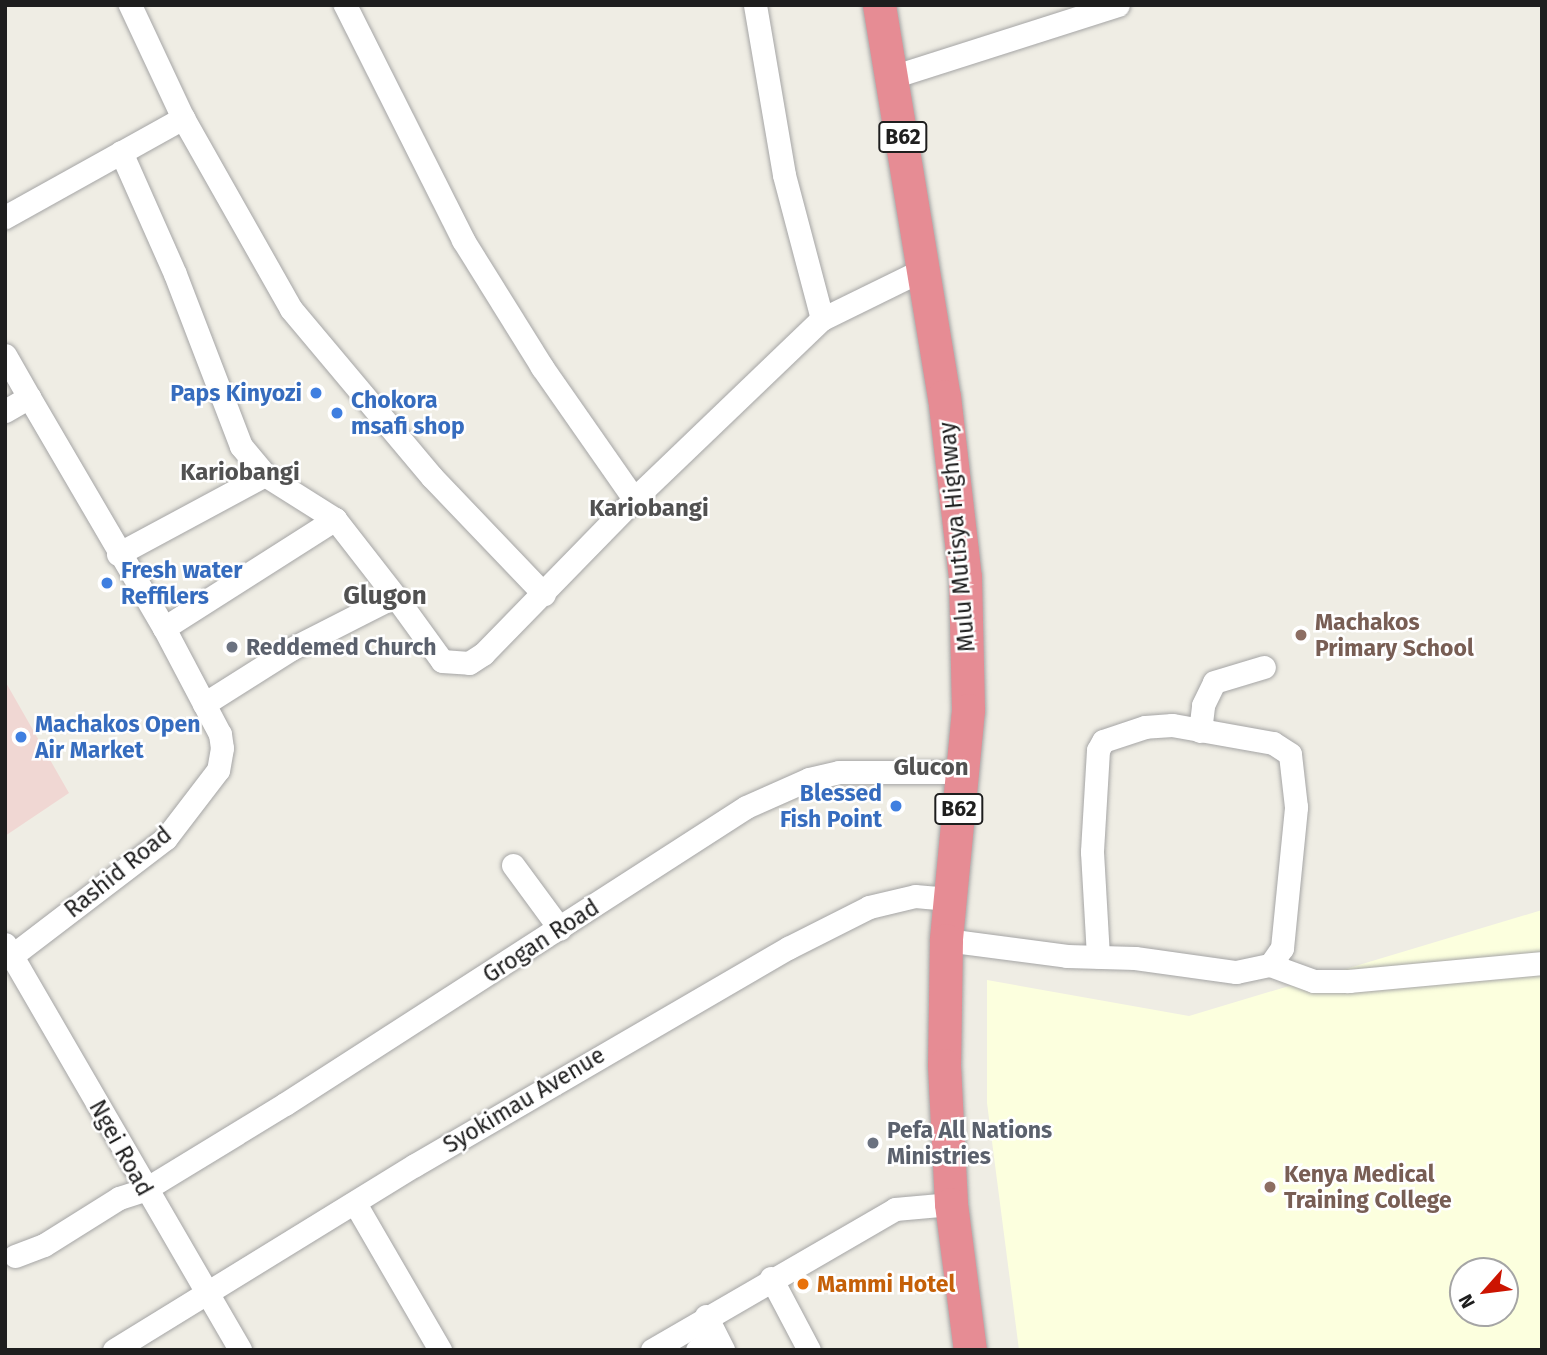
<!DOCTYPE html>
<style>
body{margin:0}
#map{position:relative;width:1547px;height:1355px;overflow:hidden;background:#efede4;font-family:"Fira Sans",sans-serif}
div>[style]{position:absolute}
.commercial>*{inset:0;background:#f0d7d3}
.education>*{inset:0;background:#fcffde}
.roads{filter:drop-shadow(0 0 2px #a5a5a5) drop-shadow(0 0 2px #a5a5a5)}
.minor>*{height:23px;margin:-11.5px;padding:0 11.5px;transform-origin:11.5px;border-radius:11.5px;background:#fff}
.highway>*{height:33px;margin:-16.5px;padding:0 16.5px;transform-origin:16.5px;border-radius:16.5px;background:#e68c94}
.dots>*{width:19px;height:19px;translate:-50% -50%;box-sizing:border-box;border:4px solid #fff;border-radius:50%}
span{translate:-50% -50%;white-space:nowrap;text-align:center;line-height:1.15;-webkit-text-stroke:5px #fff;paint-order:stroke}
.shield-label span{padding:2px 5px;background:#fff;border:2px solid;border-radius:5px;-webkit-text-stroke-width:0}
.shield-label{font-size:21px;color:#1e1e1e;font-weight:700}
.shop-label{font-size:23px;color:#366cbe;font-weight:700}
.right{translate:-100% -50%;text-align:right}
.left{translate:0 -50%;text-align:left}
.street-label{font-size:23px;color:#1e1e1e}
.education-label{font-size:23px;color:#785e54;font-weight:700}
.worship-label{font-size:23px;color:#5b616d;font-weight:700}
.food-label{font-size:23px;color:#c56008;font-weight:700}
.neighbourhood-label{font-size:24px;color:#515151;font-weight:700}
.quarter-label{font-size:26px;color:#515151;font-weight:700}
.frame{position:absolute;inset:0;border:7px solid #1e1e1e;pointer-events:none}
.north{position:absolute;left:1449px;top:1257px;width:70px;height:70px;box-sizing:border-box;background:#fff;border:2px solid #a5a5a5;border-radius:50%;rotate:242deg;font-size:19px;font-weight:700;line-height:28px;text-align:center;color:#1e1e1e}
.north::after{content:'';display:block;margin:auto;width:24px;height:32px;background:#cc1401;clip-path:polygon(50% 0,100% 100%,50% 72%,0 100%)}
</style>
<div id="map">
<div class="commercial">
<i style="clip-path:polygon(5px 681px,69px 793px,5px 836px)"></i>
</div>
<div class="education">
<i style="clip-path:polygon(evenodd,1542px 910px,1542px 1350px,1019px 1350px,987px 1103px,987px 980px,1189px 1016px,1542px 910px,1463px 1271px,1505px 1271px,1505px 1313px,1463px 1313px,1463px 1271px)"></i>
</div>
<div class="roads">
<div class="minor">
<i style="left:130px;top:5px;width:125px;rotate:64.9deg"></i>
<i style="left:183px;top:118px;width:219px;rotate:60.5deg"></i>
<i style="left:291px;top:309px;width:219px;rotate:50deg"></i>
<i style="left:432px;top:477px;width:162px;rotate:46.3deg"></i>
<i style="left:345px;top:5px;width:263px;rotate:63.3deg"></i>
<i style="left:463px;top:240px;width:150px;rotate:58.1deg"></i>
<i style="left:542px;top:367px;width:161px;rotate:55.1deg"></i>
<i style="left:755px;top:5px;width:172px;rotate:80.3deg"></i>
<i style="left:784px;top:175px;width:149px;rotate:75.2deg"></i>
<i style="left:822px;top:319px;width:114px;rotate:-26.1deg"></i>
<i style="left:892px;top:77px;width:237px;rotate:-17.7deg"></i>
<i style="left:121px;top:152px;width:133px;rotate:66.1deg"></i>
<i style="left:175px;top:274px;width:184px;rotate:69deg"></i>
<i style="left:241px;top:446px;width:38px;rotate:50deg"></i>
<i style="left:265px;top:475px;width:83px;rotate:32.2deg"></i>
<i style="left:335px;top:519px;width:98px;rotate:52.1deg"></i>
<i style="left:5px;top:217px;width:204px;rotate:-29.1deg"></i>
<i style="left:5px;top:355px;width:48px;rotate:60.3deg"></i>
<i style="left:5px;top:411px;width:28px;rotate:-30deg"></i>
<i style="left:29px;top:397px;width:268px;rotate:59.7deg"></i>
<i style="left:164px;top:628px;width:120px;rotate:62.2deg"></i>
<i style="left:220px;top:734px;width:14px;rotate:82deg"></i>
<i style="left:222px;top:748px;width:22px;rotate:100deg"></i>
<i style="left:218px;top:770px;width:86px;rotate:127.4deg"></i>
<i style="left:166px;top:838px;width:193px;rotate:142.6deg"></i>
<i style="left:118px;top:554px;width:167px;rotate:-28.3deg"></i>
<i style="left:164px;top:628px;width:203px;rotate:-32.5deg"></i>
<i style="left:204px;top:704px;width:103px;rotate:-32.3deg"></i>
<i style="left:291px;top:649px;width:117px;rotate:-27deg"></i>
<i style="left:395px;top:596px;width:80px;rotate:54.1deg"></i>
<i style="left:442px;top:661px;width:27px;rotate:4deg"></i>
<i style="left:469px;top:663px;width:17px;rotate:-33deg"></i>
<i style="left:483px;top:654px;width:216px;rotate:-45.7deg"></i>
<i style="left:634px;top:499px;width:260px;rotate:-43.8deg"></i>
<i style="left:1200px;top:731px;width:26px;rotate:-83deg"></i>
<i style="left:1203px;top:705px;width:25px;rotate:-64deg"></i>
<i style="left:1214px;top:682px;width:52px;rotate:-16.7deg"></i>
<i style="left:513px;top:865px;width:79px;rotate:53.7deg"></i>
<i style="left:946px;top:940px;width:122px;rotate:7.5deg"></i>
<i style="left:1067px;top:956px;width:68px;rotate:1.7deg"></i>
<i style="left:1135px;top:958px;width:102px;rotate:7.9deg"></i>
<i style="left:1236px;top:972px;width:35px;rotate:-12deg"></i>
<i style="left:1270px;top:965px;width:21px;rotate:-55deg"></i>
<i style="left:1282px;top:948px;width:142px;rotate:-84.3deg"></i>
<i style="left:1296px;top:807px;width:53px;rotate:-96.5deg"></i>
<i style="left:1290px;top:754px;width:20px;rotate:-147deg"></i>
<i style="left:1273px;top:743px;width:103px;rotate:-169.9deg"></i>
<i style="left:1172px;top:725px;width:27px;rotate:176deg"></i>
<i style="left:1145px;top:727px;width:44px;rotate:161.6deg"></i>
<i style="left:1103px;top:741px;width:10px;rotate:119deg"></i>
<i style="left:1098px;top:750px;width:102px;rotate:93.4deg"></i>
<i style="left:1092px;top:852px;width:105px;rotate:86.7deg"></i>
<i style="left:5px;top:944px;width:469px;rotate:59.9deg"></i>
<i style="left:1270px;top:965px;width:47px;rotate:20deg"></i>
<i style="left:1314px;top:981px;width:35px"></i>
<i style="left:1349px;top:981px;width:194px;rotate:-5.3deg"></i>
<i style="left:356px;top:1205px;width:168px;rotate:59.9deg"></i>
<i style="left:15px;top:1256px;width:31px;rotate:-21deg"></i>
<i style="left:44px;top:1245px;width:89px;rotate:-32.1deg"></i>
<i style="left:119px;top:1198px;width:26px;rotate:-18deg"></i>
<i style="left:144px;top:1190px;width:165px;rotate:-31.4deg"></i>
<i style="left:285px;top:1104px;width:548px;rotate:-32.79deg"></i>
<i style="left:746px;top:807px;width:69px;rotate:-24deg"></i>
<i style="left:809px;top:779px;width:31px;rotate:-13deg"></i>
<i style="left:839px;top:772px;width:123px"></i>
<i style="left:771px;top:1278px;width:81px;rotate:62.2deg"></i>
<i style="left:706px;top:1316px;width:38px;rotate:63deg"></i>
<i style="left:114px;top:1350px;width:353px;rotate:-31.6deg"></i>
<i style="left:415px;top:1165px;width:432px;rotate:-30.2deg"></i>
<i style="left:788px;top:948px;width:91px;rotate:-26.8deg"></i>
<i style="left:869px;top:907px;width:47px;rotate:-13.4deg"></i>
<i style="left:915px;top:896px;width:37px;rotate:5deg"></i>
<i style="left:652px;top:1350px;width:281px;rotate:-30.1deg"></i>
<i style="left:895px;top:1209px;width:56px;rotate:-5.1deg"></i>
<i style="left:697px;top:1350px;width:23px;rotate:-34deg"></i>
</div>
<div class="highway">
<i style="left:879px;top:5px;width:396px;rotate:80.6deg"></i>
<i style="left:944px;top:396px;width:182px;rotate:83.4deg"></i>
<i style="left:965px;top:577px;width:133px;rotate:88.7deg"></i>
<i style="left:968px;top:710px;width:231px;rotate:95.5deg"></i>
<i style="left:946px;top:940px;width:125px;rotate:90.9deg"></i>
<i style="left:944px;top:1065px;width:139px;rotate:87.1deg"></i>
<i style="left:951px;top:1204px;width:147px;rotate:82.6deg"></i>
</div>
</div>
<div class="dots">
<i style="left:316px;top:393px;background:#3f7fe0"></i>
<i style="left:337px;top:413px;background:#3f7fe0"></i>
<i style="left:107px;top:583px;background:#3f7fe0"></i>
<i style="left:1301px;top:635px;background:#8d6e63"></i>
<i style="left:232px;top:647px;background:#6b7280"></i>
<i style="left:21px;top:737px;background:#3f7fe0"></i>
<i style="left:896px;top:806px;background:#3f7fe0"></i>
<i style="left:873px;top:1143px;background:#6b7280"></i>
<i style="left:1270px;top:1187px;background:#8d6e63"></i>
<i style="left:803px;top:1284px;background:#e8710a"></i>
</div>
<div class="shield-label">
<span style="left:903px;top:137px">B62</span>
<span style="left:959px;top:809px">B62</span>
</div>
<div class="shop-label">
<span class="right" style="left:302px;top:393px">Paps Kinyozi</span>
<span class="left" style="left:351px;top:413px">Chokora<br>msafi shop</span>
<span class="left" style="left:121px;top:583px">Fresh water<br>Reffilers</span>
<span class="left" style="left:35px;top:737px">Machakos Open<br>Air Market</span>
<span class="right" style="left:882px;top:806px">Blessed<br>Fish Point</span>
</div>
<div class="street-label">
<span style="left:957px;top:537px;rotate:-95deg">Mulu Mutisya Highway</span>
<span style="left:118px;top:872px;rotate:-39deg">Rashid Road</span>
<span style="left:541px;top:941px;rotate:-33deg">Grogan Road</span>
<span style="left:524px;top:1100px;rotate:-31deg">Syokimau Avenue</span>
<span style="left:121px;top:1148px;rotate:61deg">Ngei Road</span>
</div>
<div class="education-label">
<span class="left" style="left:1315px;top:635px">Machakos<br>Primary School</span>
<span class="left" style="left:1284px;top:1187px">Kenya Medical<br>Training College</span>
</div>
<div class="worship-label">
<span class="left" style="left:246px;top:647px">Reddemed Church</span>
<span class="left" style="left:887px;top:1143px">Pefa All Nations<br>Ministries</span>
</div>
<div class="food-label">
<span class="left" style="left:817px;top:1284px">Mammi Hotel</span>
</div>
<div class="neighbourhood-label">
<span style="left:240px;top:473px">Kariobangi</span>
<span style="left:649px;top:509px">Kariobangi</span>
<span style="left:931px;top:768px">Glucon</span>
</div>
<div class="quarter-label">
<span style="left:385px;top:596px">Glugon</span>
</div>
<div class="frame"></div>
<div class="north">N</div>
</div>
